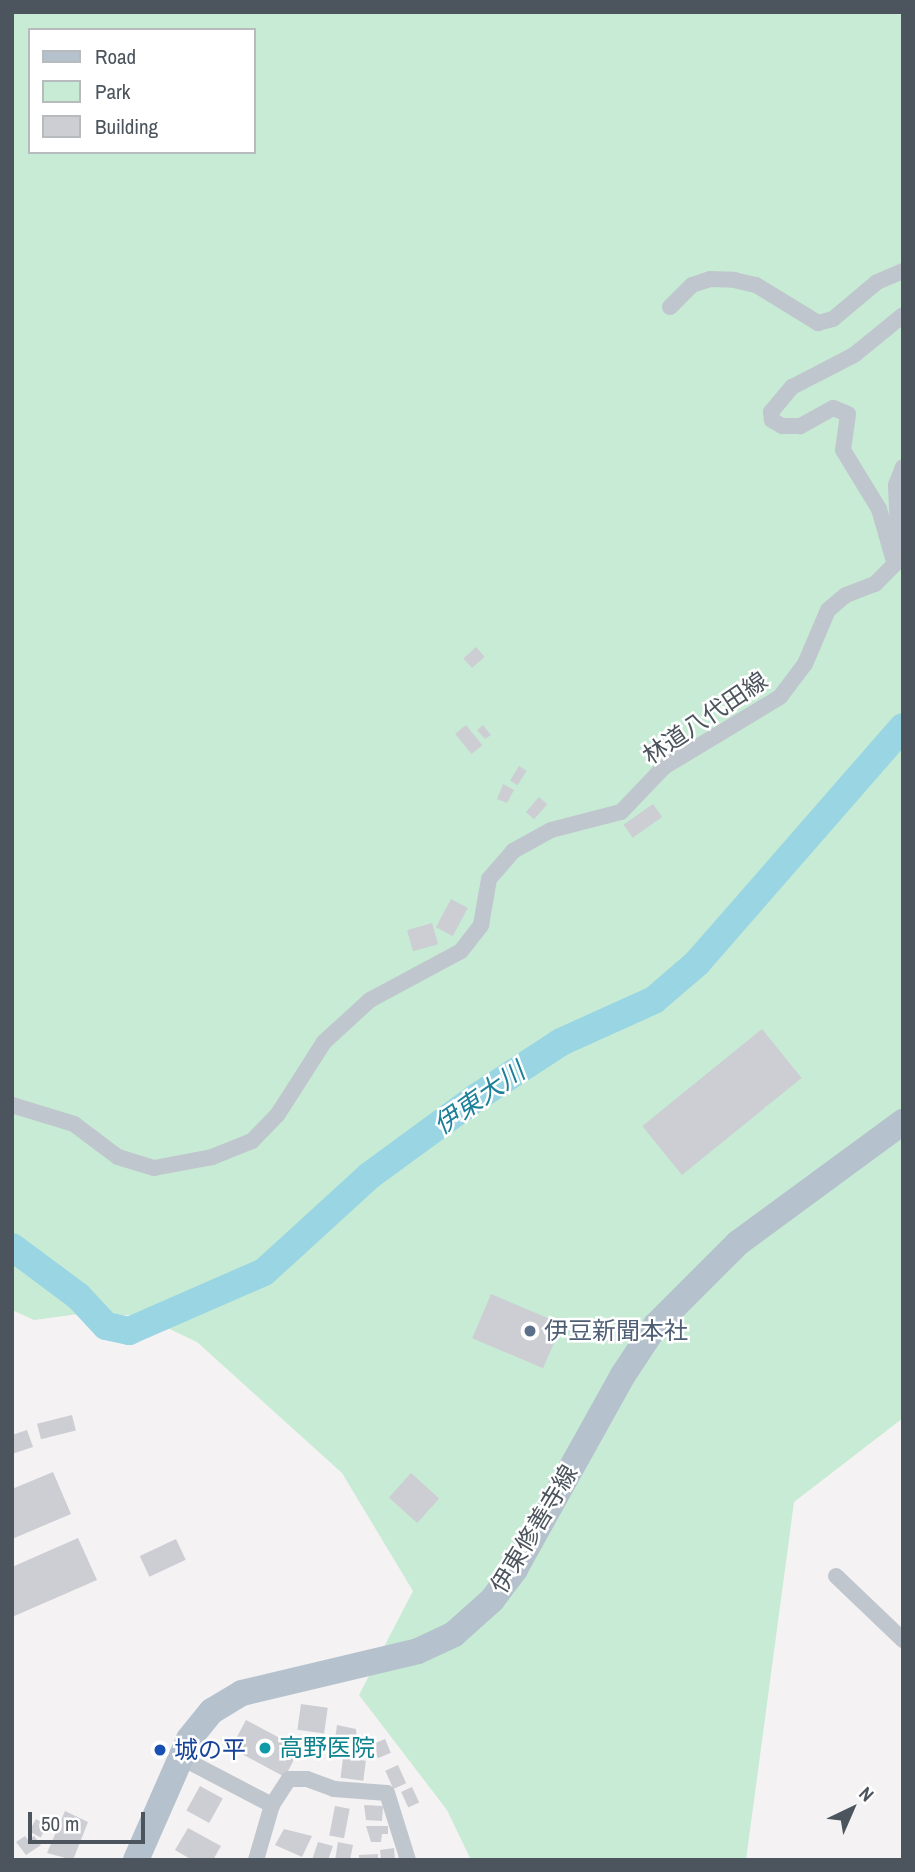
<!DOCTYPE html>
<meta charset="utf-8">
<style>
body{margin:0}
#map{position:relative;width:915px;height:1872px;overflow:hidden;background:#f4f2f2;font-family:"Archivo Narrow","Noto Sans JP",sans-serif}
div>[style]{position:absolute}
.green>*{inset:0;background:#c7ebd4}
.river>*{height:28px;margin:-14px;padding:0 14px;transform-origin:14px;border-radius:14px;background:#99d5e3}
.building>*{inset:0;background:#cdced4;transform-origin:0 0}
.street>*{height:16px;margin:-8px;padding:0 8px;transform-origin:8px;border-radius:8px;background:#c0c6cd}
.primary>*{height:26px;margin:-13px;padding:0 13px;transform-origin:13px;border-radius:13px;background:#b5c2cd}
.dots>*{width:19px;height:19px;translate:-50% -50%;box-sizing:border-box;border:4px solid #fff;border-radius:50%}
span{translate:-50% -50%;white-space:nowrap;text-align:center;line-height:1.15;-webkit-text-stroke:5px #fff;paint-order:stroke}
.street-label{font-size:24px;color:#4c555d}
.service-label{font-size:24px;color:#4e5e75}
.left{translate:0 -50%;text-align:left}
.culture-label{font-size:24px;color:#0d838f}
.transit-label{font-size:24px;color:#164399}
.water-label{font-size:26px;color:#1c8098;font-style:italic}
.frame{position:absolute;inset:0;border:14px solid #4c555d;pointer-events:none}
.legend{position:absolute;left:28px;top:28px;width:228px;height:126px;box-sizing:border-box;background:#fff;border:2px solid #b7bbbe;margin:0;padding:9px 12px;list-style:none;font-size:21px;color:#4c555d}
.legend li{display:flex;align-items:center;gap:14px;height:35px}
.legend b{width:35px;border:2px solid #b7bbbe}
.north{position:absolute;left:817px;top:1774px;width:70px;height:70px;-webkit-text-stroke:5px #fff;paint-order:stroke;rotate:44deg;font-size:19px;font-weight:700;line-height:28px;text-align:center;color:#4c555d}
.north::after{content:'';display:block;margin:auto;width:24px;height:32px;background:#4c555d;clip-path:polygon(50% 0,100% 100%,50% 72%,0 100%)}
.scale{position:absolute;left:28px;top:1812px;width:117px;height:32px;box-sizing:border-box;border:4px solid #4c555d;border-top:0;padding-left:9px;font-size:21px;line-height:24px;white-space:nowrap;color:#4c555d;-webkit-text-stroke:5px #fff;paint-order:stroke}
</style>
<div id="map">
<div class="green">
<i style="clip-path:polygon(evenodd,12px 12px,903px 12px,903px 1418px,794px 1502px,746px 1860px,471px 1860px,447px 1810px,359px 1695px,413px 1591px,342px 1473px,197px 1342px,142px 1316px,86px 1313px,34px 1320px,12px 1310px,12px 12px,30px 30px,254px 30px,254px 152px,30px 152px,30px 30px)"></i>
</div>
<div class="river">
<i style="left:12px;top:1247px;width:82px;rotate:36.6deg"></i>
<i style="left:78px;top:1296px;width:41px;rotate:47deg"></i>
<i style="left:106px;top:1326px;width:24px;rotate:12deg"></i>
<i style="left:129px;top:1331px;width:147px;rotate:-23.6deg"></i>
<i style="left:264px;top:1272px;width:142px;rotate:-42.4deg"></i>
<i style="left:369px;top:1176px;width:134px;rotate:-36.2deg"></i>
<i style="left:477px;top:1097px;width:100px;rotate:-33.2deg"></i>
<i style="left:561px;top:1042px;width:102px;rotate:-24.3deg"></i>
<i style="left:654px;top:1000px;width:57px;rotate:-40.7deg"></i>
<i style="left:697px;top:963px;width:313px;rotate:-48.9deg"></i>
</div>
<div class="building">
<i style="left:476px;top:647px;width:13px;height:17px;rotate:48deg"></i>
<i style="left:466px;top:725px;width:26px;height:14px;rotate:51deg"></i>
<i style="clip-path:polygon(483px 725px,491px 735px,485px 739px,477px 730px)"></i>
<i style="left:519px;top:766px;width:9px;height:17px;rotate:32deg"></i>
<i style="clip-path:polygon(503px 784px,514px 790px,507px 803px,497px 799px)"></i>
<i style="left:539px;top:797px;width:11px;height:20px;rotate:41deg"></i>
<i style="left:653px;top:804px;width:16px;height:36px;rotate:55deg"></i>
<i style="left:451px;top:899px;width:19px;height:32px;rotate:28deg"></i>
<i style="left:432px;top:923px;width:22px;height:26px;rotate:74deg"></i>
<i style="left:762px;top:1029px;width:63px;height:154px;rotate:51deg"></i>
<i style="left:491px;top:1294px;width:77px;height:48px;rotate:23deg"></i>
<i style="left:72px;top:1415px;width:16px;height:36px;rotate:76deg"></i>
<i style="clip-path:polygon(27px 1430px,33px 1447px,12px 1454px,12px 1435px)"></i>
<i style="clip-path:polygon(53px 1472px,71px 1514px,12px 1539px,12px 1489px)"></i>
<i style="left:411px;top:1473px;width:38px;height:33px;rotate:42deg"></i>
<i style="clip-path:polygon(78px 1538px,97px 1580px,12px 1617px,12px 1567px)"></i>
<i style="left:176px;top:1539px;width:23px;height:40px;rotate:65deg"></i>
<i style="left:301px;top:1704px;width:27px;height:26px;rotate:8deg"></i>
<i style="left:246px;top:1720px;width:61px;height:32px;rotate:28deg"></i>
<i style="clip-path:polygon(337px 1725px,356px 1729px,357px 1743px,335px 1739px)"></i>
<i style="left:385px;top:1739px;width:15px;height:14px;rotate:67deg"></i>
<i style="left:343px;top:1758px;width:23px;height:20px;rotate:7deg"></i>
<i style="left:398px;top:1765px;width:20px;height:14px;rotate:66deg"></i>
<i style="left:200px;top:1786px;width:26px;height:28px;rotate:29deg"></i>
<i style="left:412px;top:1787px;width:17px;height:12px;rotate:65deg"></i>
<i style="clip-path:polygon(364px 1805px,383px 1806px,382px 1821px,366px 1820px)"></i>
<i style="left:335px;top:1806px;width:15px;height:30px;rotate:11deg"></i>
<i style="clip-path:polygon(65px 1811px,88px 1822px,73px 1860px,47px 1853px)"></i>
<i style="left:36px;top:1819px;width:13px;height:14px;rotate:29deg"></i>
<i style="clip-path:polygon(366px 1826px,388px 1826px,388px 1834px,382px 1834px,381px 1842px,371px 1842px)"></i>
<i style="clip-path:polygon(188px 1828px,221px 1846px,213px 1860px,192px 1860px,175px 1850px)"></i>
<i style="clip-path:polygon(284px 1829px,312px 1836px,302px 1857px,275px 1845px)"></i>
<i style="clip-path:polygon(25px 1836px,28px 1840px,34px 1836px,41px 1845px,26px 1855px,16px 1842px)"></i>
<i style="clip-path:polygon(318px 1842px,333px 1846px,328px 1860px,312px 1860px)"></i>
<i style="clip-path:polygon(338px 1842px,353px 1845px,350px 1860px,335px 1860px)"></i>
<i style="clip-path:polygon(394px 1848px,395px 1860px,381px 1860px,380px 1850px)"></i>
<i style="clip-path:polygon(378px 1854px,378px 1860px,359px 1860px,359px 1855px)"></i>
</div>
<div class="street">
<i style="left:670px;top:307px;width:31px;rotate:-45deg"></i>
<i style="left:692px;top:285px;width:19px;rotate:-18deg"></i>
<i style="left:710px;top:279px;width:24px;rotate:2deg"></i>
<i style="left:734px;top:280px;width:23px;rotate:13deg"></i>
<i style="left:756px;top:285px;width:73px;rotate:31.5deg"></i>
<i style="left:818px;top:323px;width:16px;rotate:-15deg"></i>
<i style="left:833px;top:319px;width:57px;rotate:-40.1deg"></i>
<i style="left:877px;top:282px;width:28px;rotate:-23deg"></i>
<i style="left:893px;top:558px;width:51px;rotate:-105.9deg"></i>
<i style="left:879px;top:509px;width:69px;rotate:-121.4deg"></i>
<i style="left:843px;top:450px;width:36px;rotate:-82deg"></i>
<i style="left:848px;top:414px;width:16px;rotate:-158deg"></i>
<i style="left:833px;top:408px;width:38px;rotate:151deg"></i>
<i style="left:800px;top:426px;width:18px;rotate:180deg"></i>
<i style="left:782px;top:426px;width:12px;rotate:-149deg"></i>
<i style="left:772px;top:420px;width:8px;rotate:-97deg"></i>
<i style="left:771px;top:412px;width:33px;rotate:-50deg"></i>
<i style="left:792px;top:387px;width:70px;rotate:-27.3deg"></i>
<i style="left:854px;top:355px;width:63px;rotate:-39.2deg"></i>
<i style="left:12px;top:1105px;width:65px;rotate:17deg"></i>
<i style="left:74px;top:1124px;width:55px;rotate:36.9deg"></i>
<i style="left:118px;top:1157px;width:38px;rotate:17deg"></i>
<i style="left:154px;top:1168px;width:59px;rotate:-10.7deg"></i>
<i style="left:212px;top:1157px;width:43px;rotate:-21.8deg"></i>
<i style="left:252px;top:1141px;width:37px;rotate:-46deg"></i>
<i style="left:278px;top:1114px;width:85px;rotate:-57.4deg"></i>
<i style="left:324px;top:1042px;width:62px;rotate:-42.4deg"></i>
<i style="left:370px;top:1000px;width:103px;rotate:-28.3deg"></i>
<i style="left:461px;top:951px;width:33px;rotate:-52deg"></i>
<i style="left:481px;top:925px;width:47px;rotate:-80.1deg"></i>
<i style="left:489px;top:879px;width:37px;rotate:-49deg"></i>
<i style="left:513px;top:851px;width:43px;rotate:-28.9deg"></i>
<i style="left:551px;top:830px;width:72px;rotate:-14.4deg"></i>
<i style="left:621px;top:812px;width:62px;rotate:-46.3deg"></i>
<i style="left:664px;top:767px;width:135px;rotate:-31.1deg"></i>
<i style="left:780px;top:697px;width:41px;rotate:-52.9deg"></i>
<i style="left:805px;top:664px;width:59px;rotate:-66.9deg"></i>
<i style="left:828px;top:610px;width:23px;rotate:-40deg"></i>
<i style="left:846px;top:595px;width:31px;rotate:-21deg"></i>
<i style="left:875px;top:584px;width:28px;rotate:-45deg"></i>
<i style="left:895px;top:564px;width:13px;rotate:-72deg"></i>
<i style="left:899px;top:552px;width:67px;rotate:-92.6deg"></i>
<i style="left:896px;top:485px;width:19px;rotate:-69deg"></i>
<i style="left:836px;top:1576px;width:93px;rotate:43.7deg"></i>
<i style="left:180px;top:1757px;width:104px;rotate:27.6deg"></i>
<i style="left:256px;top:1860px;width:57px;rotate:-73.8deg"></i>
<i style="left:272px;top:1805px;width:31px;rotate:-57deg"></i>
<i style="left:289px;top:1779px;width:18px"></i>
<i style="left:307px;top:1779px;width:29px;rotate:20deg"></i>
<i style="left:334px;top:1789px;width:53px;rotate:4.3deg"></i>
<i style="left:387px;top:1793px;width:70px;rotate:72.6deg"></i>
</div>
<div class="primary">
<i style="left:136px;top:1860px;width:132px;rotate:-66.3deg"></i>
<i style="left:189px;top:1739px;width:36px;rotate:-51deg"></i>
<i style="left:212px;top:1711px;width:35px;rotate:-31deg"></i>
<i style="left:242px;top:1693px;width:181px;rotate:-13.4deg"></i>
<i style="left:418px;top:1651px;width:40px;rotate:-25deg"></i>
<i style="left:454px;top:1634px;width:51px;rotate:-41.8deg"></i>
<i style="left:492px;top:1600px;width:39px;rotate:-53deg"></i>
<i style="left:515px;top:1569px;width:222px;rotate:-60.9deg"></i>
<i style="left:623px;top:1375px;width:60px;rotate:-56.6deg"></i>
<i style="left:656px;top:1325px;width:116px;rotate:-45deg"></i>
<i style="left:738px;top:1243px;width:205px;rotate:-36.3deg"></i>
</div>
<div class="dots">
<i style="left:530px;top:1331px;background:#5c6f8a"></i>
<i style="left:265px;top:1748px;background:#0f9aa8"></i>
<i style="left:160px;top:1750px;background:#1a4fb4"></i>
</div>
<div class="street-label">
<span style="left:705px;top:718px;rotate:-34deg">林道八代田線</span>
<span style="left:534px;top:1529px;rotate:-59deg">伊東修善寺線</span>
</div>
<div class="service-label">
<span class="left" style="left:544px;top:1331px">伊豆新聞本社</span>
</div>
<div class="culture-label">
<span class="left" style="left:279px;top:1748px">高野医院</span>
</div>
<div class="transit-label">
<span class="left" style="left:174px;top:1750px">城の平</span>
</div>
<div class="water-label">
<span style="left:479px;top:1098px;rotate:-35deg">伊東大川</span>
</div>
<div class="frame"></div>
<ul class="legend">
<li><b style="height:9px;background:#b5c2cd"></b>Road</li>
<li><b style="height:19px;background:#c7ebd4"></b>Park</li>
<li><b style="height:19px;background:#cdced4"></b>Building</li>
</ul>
<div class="north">N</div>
<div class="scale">50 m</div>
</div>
